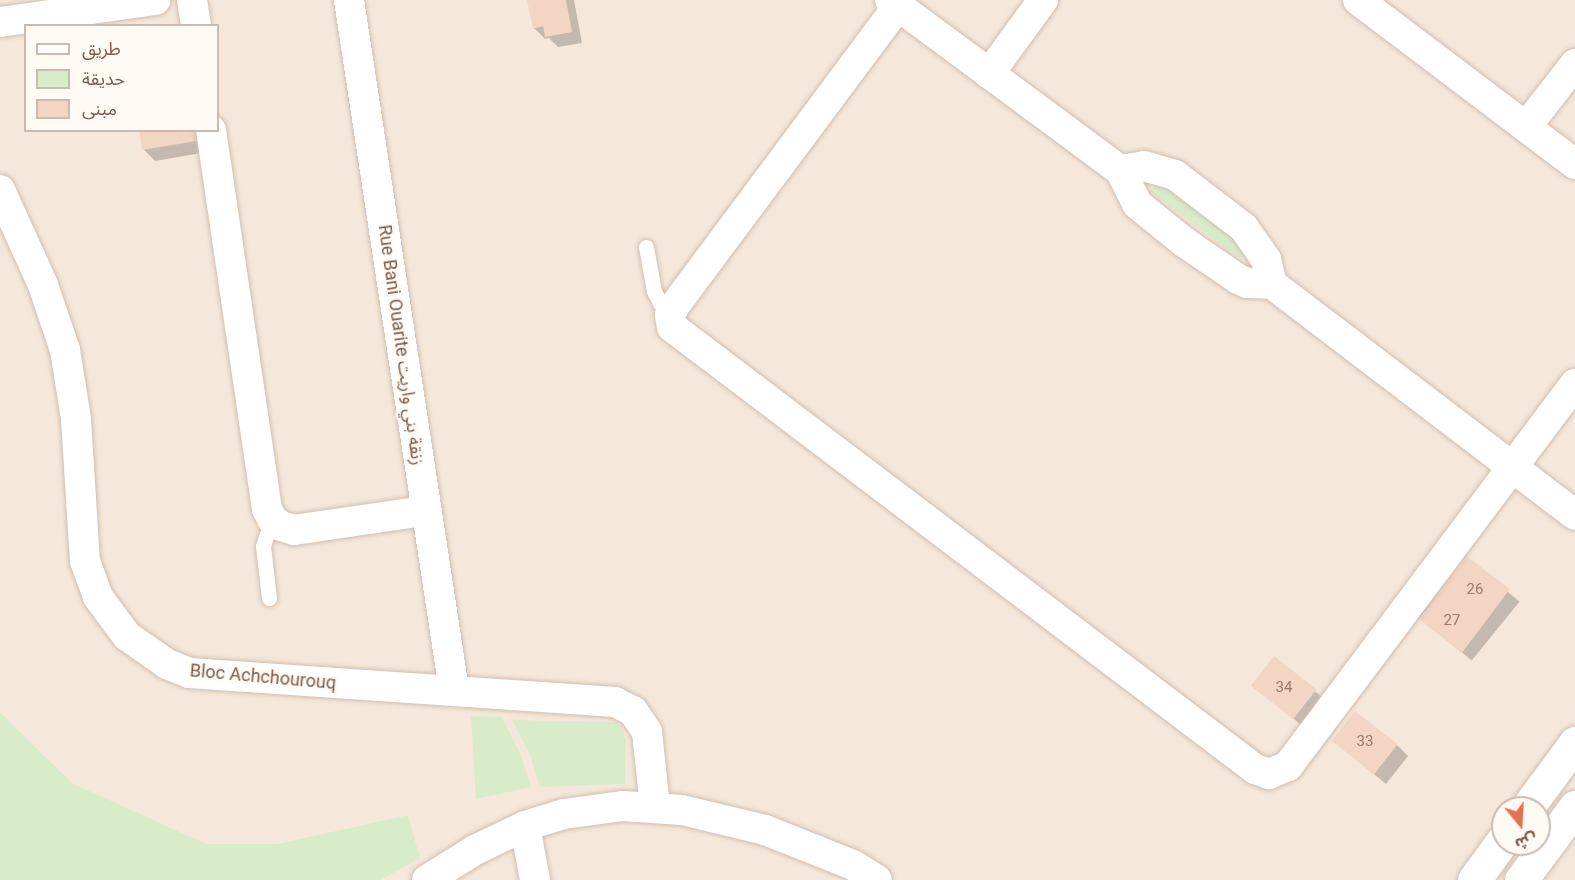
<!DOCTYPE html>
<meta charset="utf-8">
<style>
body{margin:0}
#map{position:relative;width:1575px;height:880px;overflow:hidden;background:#fdf6ec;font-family:Roboto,"Noto Sans Arabic",sans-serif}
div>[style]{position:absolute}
.residential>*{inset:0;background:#f5e8da}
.green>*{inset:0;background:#d8ecc9}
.shadow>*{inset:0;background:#0003;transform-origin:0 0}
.building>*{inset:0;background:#f3d5c3;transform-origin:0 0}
.roads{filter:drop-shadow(0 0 2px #d1beb0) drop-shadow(0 0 2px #d1beb0)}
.lane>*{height:15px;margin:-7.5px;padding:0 7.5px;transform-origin:7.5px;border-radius:7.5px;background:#fff}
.street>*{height:30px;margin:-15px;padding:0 15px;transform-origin:15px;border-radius:15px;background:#fff}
.secondary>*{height:33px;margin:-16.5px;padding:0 16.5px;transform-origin:16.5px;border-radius:16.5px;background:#fff}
span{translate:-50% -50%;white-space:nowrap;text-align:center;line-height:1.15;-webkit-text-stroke:5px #fffaf3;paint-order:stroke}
.number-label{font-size:15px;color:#987a6a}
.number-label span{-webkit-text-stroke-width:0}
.street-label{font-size:18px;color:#7a5c4d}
.legend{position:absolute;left:24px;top:24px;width:195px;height:108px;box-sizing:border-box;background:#fffaf3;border:2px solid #cabbb1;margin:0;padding:8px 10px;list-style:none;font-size:18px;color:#7a5c4d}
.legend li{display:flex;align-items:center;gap:12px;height:30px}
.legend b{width:30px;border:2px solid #cabbb1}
.north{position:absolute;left:1491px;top:796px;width:60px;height:60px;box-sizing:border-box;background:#fffaf3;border:2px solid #cabbb1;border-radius:50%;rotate:162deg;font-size:16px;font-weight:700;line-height:24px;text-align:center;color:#7a5c4d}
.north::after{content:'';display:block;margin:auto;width:21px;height:27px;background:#e76f51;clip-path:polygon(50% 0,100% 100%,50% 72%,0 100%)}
</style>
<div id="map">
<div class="residential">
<i style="clip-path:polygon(evenodd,0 0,1575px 0,1575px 880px,381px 880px,419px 858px,408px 815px,276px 844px,207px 844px,72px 783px,0 712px,0 0,26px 26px,218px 26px,218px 130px,26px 130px,26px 26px,0 0,1503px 808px,1539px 808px,1539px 844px,1503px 844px,1503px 808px)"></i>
</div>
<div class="green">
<i style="clip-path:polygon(1155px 186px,1167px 187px,1248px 248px,1248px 257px,1238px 257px,1150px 191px)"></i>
<i style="clip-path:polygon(0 712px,72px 783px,207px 844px,276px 844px,408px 815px,420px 858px,381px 880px,0 880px)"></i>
<i style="clip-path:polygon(471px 716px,502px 717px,520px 753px,531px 787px,476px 799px)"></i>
<i style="clip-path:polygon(512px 720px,615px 722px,621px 727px,626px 741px,625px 784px,540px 787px,530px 755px)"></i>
</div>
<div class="shadow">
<i style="clip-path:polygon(529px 0,574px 0,582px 43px,558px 47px,549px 38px,545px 39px,534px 28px)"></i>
<i style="clip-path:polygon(140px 130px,203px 130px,207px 152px,155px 161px,144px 150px)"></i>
<i style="left:1466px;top:558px;width:69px;height:76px;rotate:39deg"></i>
<i style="left:1274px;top:658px;width:69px;height:35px;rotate:39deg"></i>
<i style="clip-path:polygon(1334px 741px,1397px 745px,1408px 756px,1386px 784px)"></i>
</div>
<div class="building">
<i style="clip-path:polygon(527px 0,566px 0,572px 32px,545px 37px,543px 26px,533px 29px)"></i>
<i style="clip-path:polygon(139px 130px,195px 130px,197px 141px,142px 150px)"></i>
<i style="left:1466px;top:556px;width:55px;height:79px;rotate:37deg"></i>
<i style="left:1274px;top:656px;width:54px;height:38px;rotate:38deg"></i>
<i style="left:1355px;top:711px;width:54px;height:38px;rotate:38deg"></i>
</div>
<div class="roads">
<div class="lane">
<i style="left:646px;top:247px;width:45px;rotate:79.7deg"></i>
<i style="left:654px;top:291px;width:13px;rotate:63deg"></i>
<i style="left:660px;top:303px;width:16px;rotate:50deg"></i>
<i style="left:269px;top:598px;width:52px;rotate:-96.6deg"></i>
<i style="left:263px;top:546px;width:28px;rotate:-72deg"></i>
</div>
<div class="street">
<i style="left:192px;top:0;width:26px;rotate:81deg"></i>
<i style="left:349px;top:0;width:698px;rotate:81.35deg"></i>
<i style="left:890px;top:0;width:286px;rotate:36.5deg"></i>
<i style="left:1120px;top:170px;width:38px;rotate:63deg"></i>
<i style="left:1137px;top:204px;width:60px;rotate:39deg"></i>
<i style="left:1184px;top:242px;width:65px;rotate:34.4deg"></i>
<i style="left:1238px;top:279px;width:10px;rotate:24deg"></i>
<i style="left:1247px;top:283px;width:25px;rotate:2deg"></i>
<i style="left:1272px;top:284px;width:381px;rotate:37.3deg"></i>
<i style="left:1358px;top:0;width:272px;rotate:37.1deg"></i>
<i style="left:898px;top:6px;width:375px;rotate:126.7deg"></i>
<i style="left:674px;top:307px;width:9px;rotate:117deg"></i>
<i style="left:670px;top:315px;width:12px;rotate:81deg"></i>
<i style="left:672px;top:327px;width:732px;rotate:37.17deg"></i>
<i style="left:1255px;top:769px;width:15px;rotate:20deg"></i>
<i style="left:1269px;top:774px;width:21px;rotate:-23deg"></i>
<i style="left:1288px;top:766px;width:478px;rotate:-53.1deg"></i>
<i style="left:0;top:22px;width:157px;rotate:-8.1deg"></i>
<i style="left:989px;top:74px;width:92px;rotate:-53.9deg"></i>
<i style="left:1526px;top:127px;width:80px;rotate:-52.1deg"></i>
<i style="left:211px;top:130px;width:383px;rotate:81.6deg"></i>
<i style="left:267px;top:509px;width:11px;rotate:63deg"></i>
<i style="left:272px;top:519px;width:11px;rotate:38deg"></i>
<i style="left:281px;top:526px;width:14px;rotate:17deg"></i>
<i style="left:294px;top:530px;width:132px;rotate:-8.3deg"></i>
<i style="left:1120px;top:170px;width:24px;rotate:-9deg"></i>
<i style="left:1144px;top:166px;width:32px;rotate:16deg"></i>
<i style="left:1175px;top:175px;width:87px;rotate:37.5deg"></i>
<i style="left:1244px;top:228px;width:39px;rotate:55deg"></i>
<i style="left:1266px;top:260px;width:25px;rotate:76deg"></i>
<i style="left:0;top:190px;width:104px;rotate:65.6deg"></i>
<i style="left:43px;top:285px;width:69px;rotate:71.3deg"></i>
<i style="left:65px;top:350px;width:70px;rotate:80.9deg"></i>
<i style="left:76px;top:419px;width:142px;rotate:86.4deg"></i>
<i style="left:85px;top:561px;width:38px;rotate:70deg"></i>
<i style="left:98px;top:597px;width:49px;rotate:53.4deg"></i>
<i style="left:127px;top:636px;width:49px;rotate:35deg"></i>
<i style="left:167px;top:664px;width:24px;rotate:22deg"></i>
<i style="left:189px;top:673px;width:427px;rotate:3.9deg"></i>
<i style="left:615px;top:702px;width:20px;rotate:27deg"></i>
<i style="left:633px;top:711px;width:25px;rotate:56deg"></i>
<i style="left:647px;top:732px;width:75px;rotate:83.9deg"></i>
<i style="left:525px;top:826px;width:55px;rotate:79.5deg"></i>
<i style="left:427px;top:880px;width:57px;rotate:-32deg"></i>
<i style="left:475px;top:850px;width:55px;rotate:-25.6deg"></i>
<i style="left:525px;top:826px;width:41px;rotate:-17.1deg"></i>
<i style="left:564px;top:814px;width:60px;rotate:-7.7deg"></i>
<i style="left:623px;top:806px;width:59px;rotate:3.9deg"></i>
<i style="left:682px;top:810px;width:85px;rotate:13.5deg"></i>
<i style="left:765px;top:830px;width:95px;rotate:21.7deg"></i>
<i style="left:853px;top:865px;width:28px;rotate:32deg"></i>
</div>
<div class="secondary">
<i style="left:1527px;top:808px;width:81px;rotate:-53.6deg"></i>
<i style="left:1474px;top:880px;width:49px;rotate:-54.1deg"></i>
<i style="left:1521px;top:880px;width:91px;rotate:-53.5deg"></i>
</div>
</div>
<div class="number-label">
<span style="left:1475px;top:590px">26</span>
<span style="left:1452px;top:621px">27</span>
<span style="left:1284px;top:688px">34</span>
<span style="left:1365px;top:742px">33</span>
</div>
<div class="street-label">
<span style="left:401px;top:345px;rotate:82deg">Rue Bani Ouarite زنقة بني واريت</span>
<span style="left:263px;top:677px;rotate:5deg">Bloc Achchourouq</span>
</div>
<ul class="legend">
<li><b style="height:8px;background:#fff"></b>طريق</li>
<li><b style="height:16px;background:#d8ecc9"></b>حديقة</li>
<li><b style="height:16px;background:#f3d5c3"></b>مبنى</li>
</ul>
<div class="north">ش</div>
</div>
